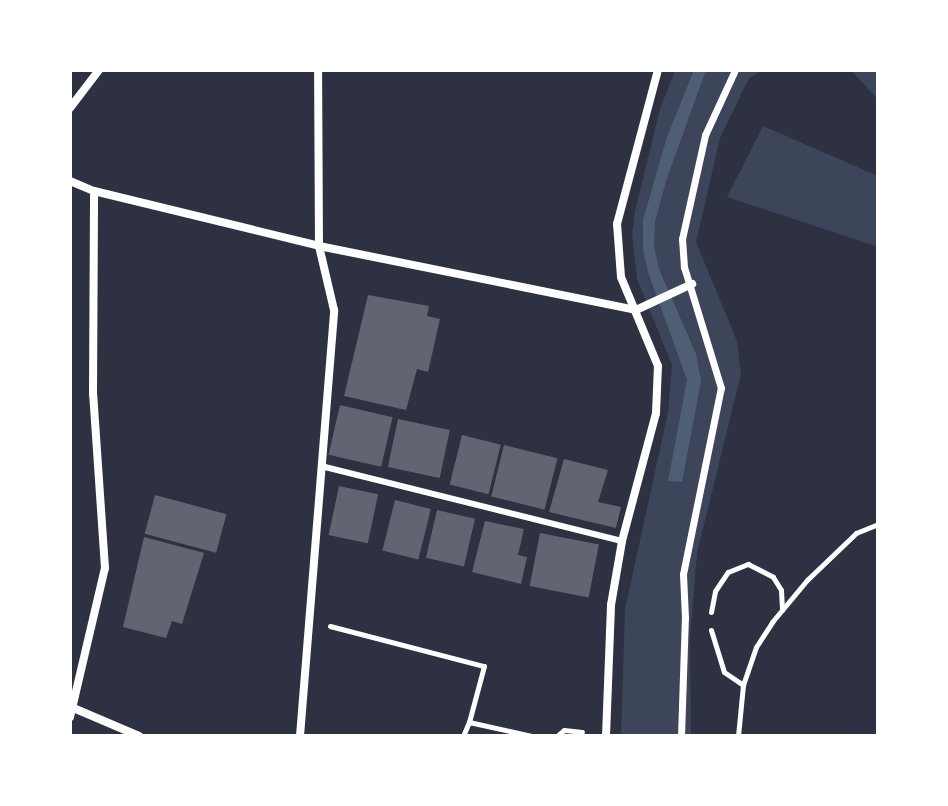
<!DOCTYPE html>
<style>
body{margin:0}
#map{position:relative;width:948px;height:806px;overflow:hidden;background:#2d3142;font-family:"Space Grotesk",sans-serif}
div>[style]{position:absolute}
.green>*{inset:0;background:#3c4559}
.water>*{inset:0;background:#4f5d75}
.building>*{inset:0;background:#626471;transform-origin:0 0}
.path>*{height:5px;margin:-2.5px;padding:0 2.5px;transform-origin:2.5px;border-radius:2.5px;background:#fff}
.service>*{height:6px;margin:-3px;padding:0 3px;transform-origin:3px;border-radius:3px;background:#fff}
.pedestrian>*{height:7px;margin:-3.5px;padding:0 3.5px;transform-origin:3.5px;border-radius:3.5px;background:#fff}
.minor>*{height:8px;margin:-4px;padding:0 4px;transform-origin:4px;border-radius:4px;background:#fff}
span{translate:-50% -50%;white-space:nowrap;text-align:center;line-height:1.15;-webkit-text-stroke:8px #fff;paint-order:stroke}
.frame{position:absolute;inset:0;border:72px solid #fff;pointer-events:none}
</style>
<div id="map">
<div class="green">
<i style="clip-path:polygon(675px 70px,764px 70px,749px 78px,720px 138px,696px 242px,737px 341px,741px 374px,697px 553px,690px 638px,691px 736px,621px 736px,625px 609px,668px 412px,672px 365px,637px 279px,632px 234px,635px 211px,660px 109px)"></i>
<i style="clip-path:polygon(851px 70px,878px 70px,878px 100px)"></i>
<i style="clip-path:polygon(763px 126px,878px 176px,878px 247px,727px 197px)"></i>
</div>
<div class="water">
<i style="clip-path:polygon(694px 70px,706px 70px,666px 181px,655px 222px,654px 246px,659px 269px,696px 354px,701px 381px,682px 482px,668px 481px,687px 380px,648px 272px,643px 249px,643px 220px,667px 137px)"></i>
</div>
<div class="building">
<i style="clip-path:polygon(368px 295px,429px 306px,427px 316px,440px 319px,428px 372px,417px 369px,406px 410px,344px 396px)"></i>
<i style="left:340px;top:405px;width:54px;height:51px;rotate:13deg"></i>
<i style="left:398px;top:419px;width:53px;height:49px;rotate:12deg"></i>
<i style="left:462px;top:435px;width:40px;height:51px;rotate:14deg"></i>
<i style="left:504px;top:445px;width:55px;height:53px;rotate:14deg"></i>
<i style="clip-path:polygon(564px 459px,608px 470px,598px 502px,621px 507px,616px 528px,549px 512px)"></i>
<i style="left:339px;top:486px;width:40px;height:50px;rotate:12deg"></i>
<i style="left:155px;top:495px;width:74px;height:40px;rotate:15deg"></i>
<i style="left:395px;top:500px;width:37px;height:52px;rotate:14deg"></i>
<i style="left:437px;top:510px;width:39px;height:49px;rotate:13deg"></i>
<i style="clip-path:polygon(485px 521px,524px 529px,518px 555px,527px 557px,521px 584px,472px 572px)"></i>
<i style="left:540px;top:533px;width:60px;height:54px;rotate:11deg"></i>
<i style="clip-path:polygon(144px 537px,204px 553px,182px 624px,172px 621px,166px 638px,123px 627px)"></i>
</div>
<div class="path">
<i style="left:711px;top:612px;width:21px;rotate:-79deg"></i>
<i style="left:715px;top:591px;width:23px;rotate:-56deg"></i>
<i style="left:728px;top:572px;width:22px;rotate:-22deg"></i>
<i style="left:748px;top:564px;width:28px;rotate:27deg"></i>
<i style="left:773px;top:577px;width:15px;rotate:58deg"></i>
<i style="left:781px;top:590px;width:20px;rotate:87deg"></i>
<i style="left:330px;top:626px;width:159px;rotate:14.6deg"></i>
<i style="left:484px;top:666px;width:58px;rotate:105deg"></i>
<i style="left:711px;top:630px;width:44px;rotate:72.8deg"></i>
<i style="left:724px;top:672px;width:23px;rotate:34deg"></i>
<i style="left:463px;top:736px;width:15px;rotate:-67deg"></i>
<i style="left:469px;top:722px;width:65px;rotate:12.5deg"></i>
<i style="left:557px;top:736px;width:9px;rotate:-41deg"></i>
<i style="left:564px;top:730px;width:18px;rotate:6deg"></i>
<i style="left:738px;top:736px;width:51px;rotate:-84.4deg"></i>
<i style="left:743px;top:685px;width:40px;rotate:-71.1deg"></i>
<i style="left:756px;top:647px;width:30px;rotate:-57deg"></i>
<i style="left:772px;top:622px;width:55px;rotate:-50.2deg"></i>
<i style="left:807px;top:580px;width:68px;rotate:-43.8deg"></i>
<i style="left:856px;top:533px;width:24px;rotate:-22deg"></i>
</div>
<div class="service">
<i style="left:321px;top:466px;width:310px;rotate:14deg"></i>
</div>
<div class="pedestrian">
<i style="left:681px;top:736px;width:118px;rotate:-88.1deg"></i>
<i style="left:685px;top:618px;width:44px;rotate:-92.6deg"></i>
<i style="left:683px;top:574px;width:190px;rotate:-78.5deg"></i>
<i style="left:721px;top:388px;width:127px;rotate:-107deg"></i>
<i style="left:684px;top:267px;width:28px;rotate:-94deg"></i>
<i style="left:682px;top:239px;width:107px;rotate:-77.5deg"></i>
<i style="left:705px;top:135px;width:72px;rotate:-65.2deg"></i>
</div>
<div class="minor">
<i style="left:70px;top:108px;width:48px;rotate:-52.7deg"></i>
<i style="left:70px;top:181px;width:26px;rotate:23deg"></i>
<i style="left:94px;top:191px;width:232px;rotate:13.7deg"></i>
<i style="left:319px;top:246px;width:323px;rotate:11.4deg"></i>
<i style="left:636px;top:310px;width:62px;rotate:-24.9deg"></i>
<i style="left:71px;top:707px;width:74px;rotate:23.1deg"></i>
<i style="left:70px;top:717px;width:153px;rotate:-76.8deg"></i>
<i style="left:105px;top:568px;width:174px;rotate:-93.9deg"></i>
<i style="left:93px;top:394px;width:203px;rotate:-89.7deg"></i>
<i style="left:300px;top:736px;width:427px;rotate:-85.4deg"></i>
<i style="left:334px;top:310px;width:66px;rotate:-103.2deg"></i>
<i style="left:319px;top:246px;width:176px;rotate:-90.3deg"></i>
<i style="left:606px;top:736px;width:131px;rotate:-87.8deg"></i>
<i style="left:611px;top:605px;width:65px;rotate:-80.2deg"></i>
<i style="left:622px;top:541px;width:132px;rotate:-75.1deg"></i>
<i style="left:656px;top:413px;width:47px;rotate:-87.6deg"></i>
<i style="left:658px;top:366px;width:96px;rotate:-112.6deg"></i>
<i style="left:621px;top:277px;width:53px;rotate:-94.3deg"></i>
<i style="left:617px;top:224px;width:159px;rotate:-75.1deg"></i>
</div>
<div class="frame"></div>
</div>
